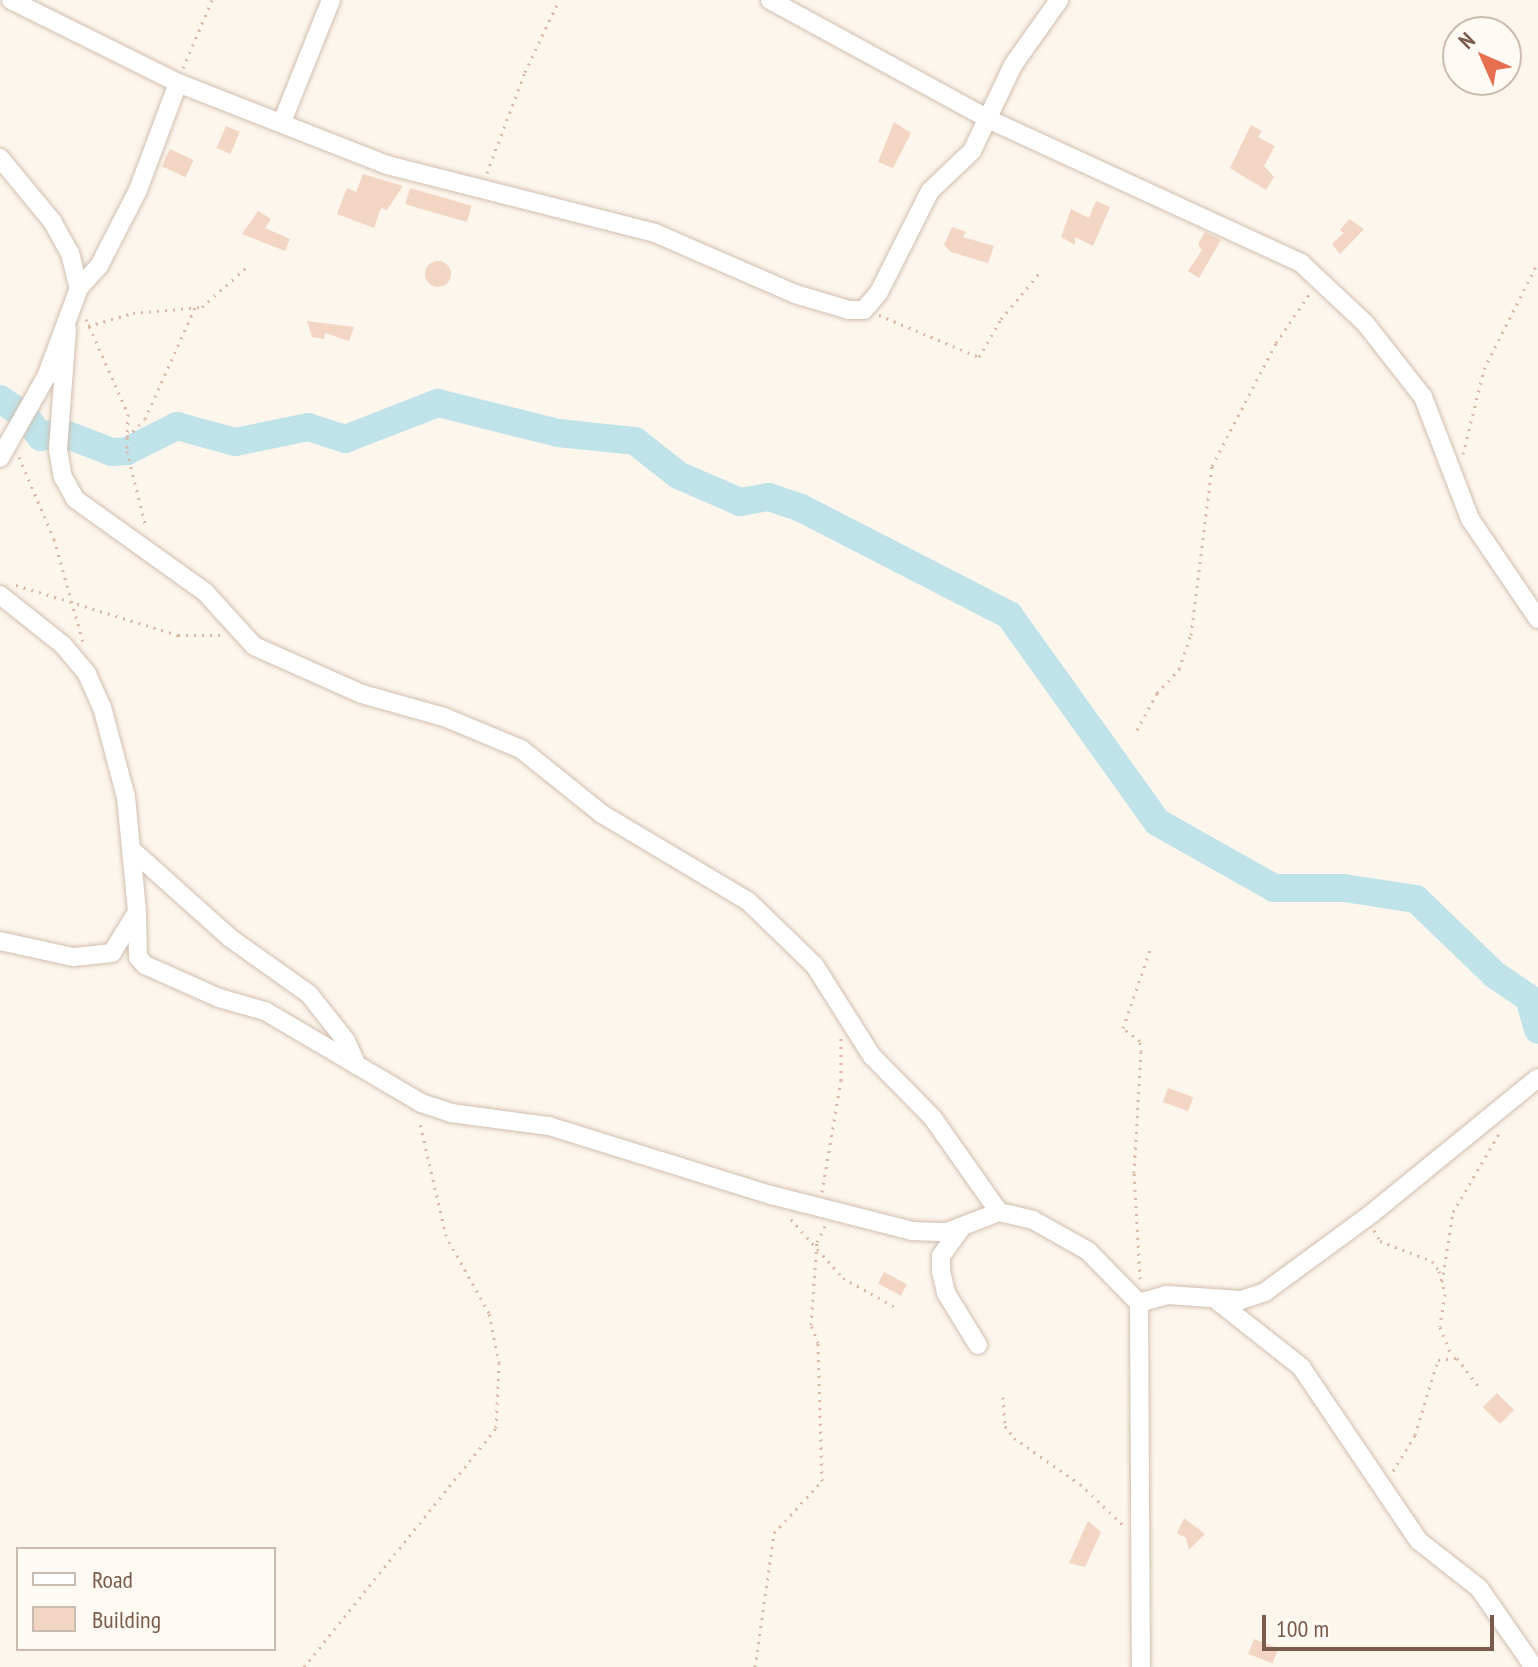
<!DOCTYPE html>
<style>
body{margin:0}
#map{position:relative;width:1538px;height:1667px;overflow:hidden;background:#fdf6ec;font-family:"PT Sans Narrow",sans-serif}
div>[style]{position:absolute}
.river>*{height:28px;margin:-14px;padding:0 14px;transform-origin:14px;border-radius:14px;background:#bfe3e8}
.building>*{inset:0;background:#f3d5c3;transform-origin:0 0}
.round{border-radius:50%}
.path>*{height:3px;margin-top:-1.5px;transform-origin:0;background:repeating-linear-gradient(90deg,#d9b8a5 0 2px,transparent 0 8px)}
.roads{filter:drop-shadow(0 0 2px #d1beb0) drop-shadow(0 0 2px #d1beb0)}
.minor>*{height:18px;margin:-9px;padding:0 9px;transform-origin:9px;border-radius:9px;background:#fff}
span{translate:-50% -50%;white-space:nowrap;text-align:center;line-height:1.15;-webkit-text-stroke:6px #fffaf3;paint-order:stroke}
.legend{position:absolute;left:16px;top:1547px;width:260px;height:104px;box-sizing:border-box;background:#fffaf3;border:2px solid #cabbb1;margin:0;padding:10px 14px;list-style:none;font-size:24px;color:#7a5c4d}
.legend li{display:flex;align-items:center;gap:16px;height:40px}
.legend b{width:40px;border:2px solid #cabbb1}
.north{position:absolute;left:1442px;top:16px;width:80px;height:80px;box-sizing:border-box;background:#fffaf3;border:2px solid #cabbb1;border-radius:50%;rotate:315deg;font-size:22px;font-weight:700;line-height:32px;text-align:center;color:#7a5c4d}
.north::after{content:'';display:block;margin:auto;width:28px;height:36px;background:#e76f51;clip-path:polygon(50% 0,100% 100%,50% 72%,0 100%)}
.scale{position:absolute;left:1262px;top:1615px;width:232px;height:36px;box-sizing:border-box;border:4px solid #7a5c4d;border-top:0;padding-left:10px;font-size:24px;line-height:28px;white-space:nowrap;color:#7a5c4d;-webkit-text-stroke:6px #fffaf3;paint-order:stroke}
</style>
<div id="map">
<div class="river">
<i style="left:0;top:399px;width:30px;rotate:34deg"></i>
<i style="left:25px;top:416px;width:26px;rotate:53deg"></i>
<i style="left:41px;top:437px;width:20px;rotate:-15deg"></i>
<i style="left:60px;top:432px;width:56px;rotate:21deg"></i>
<i style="left:112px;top:452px;width:15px;rotate:-4deg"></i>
<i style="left:127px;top:451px;width:56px;rotate:-26.6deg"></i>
<i style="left:177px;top:426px;width:60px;rotate:15.4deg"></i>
<i style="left:235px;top:442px;width:75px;rotate:-11.6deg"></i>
<i style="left:308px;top:427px;width:39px;rotate:18deg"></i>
<i style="left:345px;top:439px;width:100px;rotate:-21.2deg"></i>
<i style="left:438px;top:403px;width:124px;rotate:14deg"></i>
<i style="left:558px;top:433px;width:77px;rotate:5.9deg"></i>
<i style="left:635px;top:441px;width:55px;rotate:38.3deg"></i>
<i style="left:678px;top:475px;width:68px;rotate:23.5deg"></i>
<i style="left:740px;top:502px;width:29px;rotate:-10deg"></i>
<i style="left:769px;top:497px;width:34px;rotate:19deg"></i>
<i style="left:801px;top:508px;width:234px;rotate:27.2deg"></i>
<i style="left:1009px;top:615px;width:254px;rotate:54.4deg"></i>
<i style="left:1157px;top:822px;width:134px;rotate:29.4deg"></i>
<i style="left:1274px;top:888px;width:70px"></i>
<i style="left:1344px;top:888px;width:73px;rotate:8.7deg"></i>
<i style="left:1416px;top:899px;width:110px;rotate:43.9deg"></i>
<i style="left:1495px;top:975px;width:41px;rotate:34.1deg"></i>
<i style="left:1529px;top:998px;width:33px;rotate:74deg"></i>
</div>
<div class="building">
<i style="clip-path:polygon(894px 122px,911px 133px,893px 168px,878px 162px)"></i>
<i style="clip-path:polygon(1251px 125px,1262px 131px,1258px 137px,1275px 146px,1264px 166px,1274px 177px,1266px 190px,1230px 168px)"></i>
<i style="left:226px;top:126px;width:15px;height:24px;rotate:23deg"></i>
<i style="left:170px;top:149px;width:26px;height:19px;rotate:25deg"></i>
<i style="clip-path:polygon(363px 174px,403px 186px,387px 210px,381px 208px,374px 228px,337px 214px,347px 188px,356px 192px)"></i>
<i style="left:410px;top:188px;width:64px;height:17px;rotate:16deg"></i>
<i style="clip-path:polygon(1096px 201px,1110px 207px,1093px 246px,1075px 237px,1075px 245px,1061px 237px,1071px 209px,1089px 218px)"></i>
<i style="clip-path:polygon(258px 211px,271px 219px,265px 228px,290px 239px,285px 251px,242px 234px)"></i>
<i style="clip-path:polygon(1349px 219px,1364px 229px,1340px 254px,1332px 244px,1344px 233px,1340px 230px)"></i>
<i style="clip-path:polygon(952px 227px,966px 232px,963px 237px,994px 246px,988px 263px,951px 252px,944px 245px)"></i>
<i style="clip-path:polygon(1205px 232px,1221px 240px,1199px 278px,1188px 271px,1202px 250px,1198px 244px)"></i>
<i class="round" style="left:425px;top:261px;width:26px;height:26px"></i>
<i style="clip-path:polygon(307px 321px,314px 322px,354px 327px,349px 341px,325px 333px,324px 339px,312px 337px)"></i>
<i style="left:1168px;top:1088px;width:27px;height:15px;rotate:20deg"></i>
<i style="left:884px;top:1272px;width:26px;height:13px;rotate:28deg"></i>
<i style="left:1497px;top:1393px;width:24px;height:20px;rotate:45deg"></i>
<i style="clip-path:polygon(1184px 1518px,1205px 1534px,1189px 1550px,1186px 1538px,1177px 1533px)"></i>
<i style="clip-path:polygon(1088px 1521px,1101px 1532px,1085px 1567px,1069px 1563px)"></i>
<i style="left:1254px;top:1639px;width:26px;height:16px;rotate:21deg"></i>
</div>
<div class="path">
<i style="left:183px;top:68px;width:74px;rotate:-66.9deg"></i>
<i style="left:487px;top:173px;width:108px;rotate:-69.4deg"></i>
<i style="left:525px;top:72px;width:80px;rotate:-64.7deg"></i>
<i style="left:879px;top:315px;width:108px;rotate:22.8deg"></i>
<i style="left:979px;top:357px;width:44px;rotate:-59.9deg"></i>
<i style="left:1001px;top:319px;width:62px;rotate:-50.2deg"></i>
<i style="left:86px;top:319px;width:104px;rotate:66.1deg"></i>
<i style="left:128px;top:414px;width:37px;rotate:92deg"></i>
<i style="left:127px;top:451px;width:79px;rotate:76.1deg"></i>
<i style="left:88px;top:326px;width:47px;rotate:-16.1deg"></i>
<i style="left:133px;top:313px;width:69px;rotate:-5deg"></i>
<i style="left:202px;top:307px;width:63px;rotate:-41.8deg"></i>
<i style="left:127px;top:437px;width:25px;rotate:-45deg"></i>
<i style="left:145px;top:419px;width:122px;rotate:-65.8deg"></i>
<i style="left:1463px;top:454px;width:88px;rotate:-76.1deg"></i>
<i style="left:1484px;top:369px;width:120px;rotate:-63.2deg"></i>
<i style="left:19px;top:457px;width:89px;rotate:66.9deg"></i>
<i style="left:54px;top:539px;width:107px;rotate:74.3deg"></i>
<i style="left:16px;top:585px;width:170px;rotate:17.2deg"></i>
<i style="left:178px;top:635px;width:43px"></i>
<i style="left:1137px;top:730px;width:42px;rotate:-61.6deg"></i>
<i style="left:1157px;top:693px;width:33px;rotate:-47deg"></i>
<i style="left:1179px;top:669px;width:36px;rotate:-71deg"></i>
<i style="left:1191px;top:635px;width:170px;rotate:-82.9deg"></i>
<i style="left:1212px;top:466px;width:139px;rotate:-62.5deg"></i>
<i style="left:1276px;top:343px;width:60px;rotate:-55.8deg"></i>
<i style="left:822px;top:1192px;width:114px;rotate:-80.4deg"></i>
<i style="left:841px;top:1080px;width:43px;rotate:-90deg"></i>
<i style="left:791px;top:1219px;width:79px;rotate:48.6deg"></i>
<i style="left:843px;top:1278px;width:62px;rotate:29.1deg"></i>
<i style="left:1374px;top:1230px;width:13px;rotate:61deg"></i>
<i style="left:1380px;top:1241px;width:56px;rotate:21deg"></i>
<i style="left:1432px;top:1261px;width:12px;rotate:55deg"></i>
<i style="left:1439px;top:1271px;width:24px;rotate:75deg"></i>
<i style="left:1445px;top:1294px;width:33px;rotate:99deg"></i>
<i style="left:1440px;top:1327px;width:31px;rotate:68deg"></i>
<i style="left:1140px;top:1279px;width:106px;rotate:-93.2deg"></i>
<i style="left:1134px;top:1173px;width:121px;rotate:-86.7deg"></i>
<i style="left:1141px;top:1052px;width:11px;rotate:-95deg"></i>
<i style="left:1140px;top:1041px;width:21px;rotate:-143deg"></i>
<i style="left:1123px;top:1028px;width:86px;rotate:-70.9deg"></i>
<i style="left:1442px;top:1282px;width:71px;rotate:-81.1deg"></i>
<i style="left:1453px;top:1212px;width:93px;rotate:-59.6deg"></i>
<i style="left:1003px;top:1397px;width:29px;rotate:86deg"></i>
<i style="left:1005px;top:1426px;width:15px;rotate:53deg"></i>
<i style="left:1014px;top:1438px;width:80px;rotate:34.9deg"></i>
<i style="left:1080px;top:1484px;width:59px;rotate:43.6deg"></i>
<i style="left:1393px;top:1471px;width:42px;rotate:-58.6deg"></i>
<i style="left:1415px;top:1435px;width:78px;rotate:-73deg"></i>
<i style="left:1438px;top:1360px;width:19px;rotate:-6deg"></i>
<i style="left:1457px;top:1358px;width:38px;rotate:53deg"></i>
<i style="left:304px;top:1667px;width:307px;rotate:-51.2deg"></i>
<i style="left:496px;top:1428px;width:65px;rotate:-87.4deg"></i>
<i style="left:499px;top:1363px;width:51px;rotate:-101.3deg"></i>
<i style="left:489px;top:1313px;width:88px;rotate:-119.2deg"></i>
<i style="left:446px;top:1236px;width:120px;rotate:-103deg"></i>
<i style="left:755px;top:1667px;width:135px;rotate:-81.9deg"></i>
<i style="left:774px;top:1533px;width:71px;rotate:-47.3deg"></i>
<i style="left:822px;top:1481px;width:138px;rotate:-91.7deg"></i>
<i style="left:818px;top:1343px;width:19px;rotate:-111deg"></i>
<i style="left:811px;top:1325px;width:83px;rotate:-85.9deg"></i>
<i style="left:817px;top:1242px;width:18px;rotate:-63deg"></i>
</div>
<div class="roads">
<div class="minor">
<i style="left:11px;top:0;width:186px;rotate:26.4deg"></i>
<i style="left:178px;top:83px;width:225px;rotate:21.4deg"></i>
<i style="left:387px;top:165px;width:276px;rotate:14.2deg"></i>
<i style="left:655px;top:233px;width:153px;rotate:23.5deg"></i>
<i style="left:795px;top:294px;width:56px;rotate:16.5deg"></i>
<i style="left:849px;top:310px;width:15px"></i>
<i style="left:864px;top:310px;width:23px;rotate:-50deg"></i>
<i style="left:879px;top:292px;width:113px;rotate:-63.2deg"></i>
<i style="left:930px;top:191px;width:58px;rotate:-43.6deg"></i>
<i style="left:972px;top:151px;width:95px;rotate:-64.5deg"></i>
<i style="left:1013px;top:65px;width:80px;rotate:-54.7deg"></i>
<i style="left:770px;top:0;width:248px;rotate:28.6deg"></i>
<i style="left:988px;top:119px;width:345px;rotate:24.7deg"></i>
<i style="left:1301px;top:263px;width:88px;rotate:43.2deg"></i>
<i style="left:1365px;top:323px;width:94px;rotate:51.9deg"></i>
<i style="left:1423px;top:397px;width:131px;rotate:68.9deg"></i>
<i style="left:1470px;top:519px;width:121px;rotate:55.8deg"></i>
<i style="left:282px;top:122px;width:131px;rotate:-68.1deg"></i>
<i style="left:0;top:158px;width:82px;rotate:50.5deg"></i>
<i style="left:52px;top:221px;width:37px;rotate:61deg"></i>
<i style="left:70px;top:253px;width:36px;rotate:76deg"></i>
<i style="left:79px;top:288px;width:95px;rotate:110.3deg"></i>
<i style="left:46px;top:377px;width:93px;rotate:119.6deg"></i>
<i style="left:79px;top:288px;width:30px;rotate:-48deg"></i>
<i style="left:99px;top:266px;width:85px;rotate:-62.8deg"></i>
<i style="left:138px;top:190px;width:114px;rotate:-69.5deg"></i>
<i style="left:67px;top:329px;width:121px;rotate:94.3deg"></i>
<i style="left:58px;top:450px;width:27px;rotate:80deg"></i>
<i style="left:63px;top:477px;width:25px;rotate:61deg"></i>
<i style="left:75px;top:499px;width:160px;rotate:35.6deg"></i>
<i style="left:205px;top:592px;width:73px;rotate:47.8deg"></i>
<i style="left:254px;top:646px;width:118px;rotate:24deg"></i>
<i style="left:362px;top:694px;width:85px;rotate:15.7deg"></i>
<i style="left:444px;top:717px;width:83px;rotate:22.6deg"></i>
<i style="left:521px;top:749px;width:104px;rotate:38.7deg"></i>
<i style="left:602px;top:814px;width:170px;rotate:30.8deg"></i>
<i style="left:748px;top:901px;width:93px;rotate:44.1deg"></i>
<i style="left:815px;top:966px;width:107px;rotate:57.7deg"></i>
<i style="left:872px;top:1056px;width:86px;rotate:45.5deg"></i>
<i style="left:932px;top:1117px;width:116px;rotate:54.8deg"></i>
<i style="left:999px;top:1212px;width:35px;rotate:13deg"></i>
<i style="left:1033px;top:1220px;width:63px;rotate:29.4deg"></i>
<i style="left:1088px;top:1251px;width:73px;rotate:45.6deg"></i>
<i style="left:1139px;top:1303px;width:364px;rotate:89.7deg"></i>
<i style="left:0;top:595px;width:80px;rotate:38.4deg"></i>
<i style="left:63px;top:645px;width:38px;rotate:50deg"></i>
<i style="left:87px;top:674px;width:36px;rotate:66deg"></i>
<i style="left:102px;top:707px;width:93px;rotate:75.1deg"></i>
<i style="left:126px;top:797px;width:116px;rotate:84.5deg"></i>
<i style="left:137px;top:912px;width:48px;rotate:121.4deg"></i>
<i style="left:112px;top:953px;width:39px;rotate:174deg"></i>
<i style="left:73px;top:957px;width:75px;rotate:-167.6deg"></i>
<i style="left:132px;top:850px;width:132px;rotate:41.9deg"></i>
<i style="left:230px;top:938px;width:97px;rotate:35.3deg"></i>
<i style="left:309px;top:994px;width:60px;rotate:51.8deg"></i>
<i style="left:346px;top:1041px;width:27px;rotate:66deg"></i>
<i style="left:137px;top:912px;width:45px;rotate:88.7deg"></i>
<i style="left:138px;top:957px;width:11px;rotate:49deg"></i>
<i style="left:145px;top:965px;width:81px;rotate:24deg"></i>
<i style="left:219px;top:998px;width:48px;rotate:15.8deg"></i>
<i style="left:265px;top:1011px;width:181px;rotate:30.5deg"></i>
<i style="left:421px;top:1103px;width:32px;rotate:18deg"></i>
<i style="left:451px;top:1113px;width:99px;rotate:7.6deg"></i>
<i style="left:549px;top:1126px;width:232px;rotate:17.3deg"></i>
<i style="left:771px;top:1195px;width:146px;rotate:14.3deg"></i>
<i style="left:912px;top:1231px;width:35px;rotate:2deg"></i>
<i style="left:947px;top:1232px;width:56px;rotate:-21deg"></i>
<i style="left:962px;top:1227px;width:36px;rotate:126deg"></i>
<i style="left:941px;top:1256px;width:15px;rotate:90deg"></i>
<i style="left:941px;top:1271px;width:23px;rotate:77deg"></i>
<i style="left:946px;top:1293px;width:61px;rotate:58.4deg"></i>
<i style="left:1215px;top:1299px;width:110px;rotate:38.3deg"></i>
<i style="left:1301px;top:1367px;width:210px;rotate:55.9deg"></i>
<i style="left:1419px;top:1541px;width:76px;rotate:38.1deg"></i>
<i style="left:1479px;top:1588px;width:96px;rotate:55.2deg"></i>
<i style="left:1139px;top:1303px;width:29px;rotate:-16deg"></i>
<i style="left:1167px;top:1295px;width:74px;rotate:3.9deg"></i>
<i style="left:1241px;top:1300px;width:25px;rotate:-18deg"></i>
<i style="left:1265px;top:1292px;width:132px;rotate:-36.3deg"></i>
<i style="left:1371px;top:1214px;width:215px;rotate:-39.2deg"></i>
</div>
</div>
<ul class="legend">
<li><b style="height:10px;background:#fff"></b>Road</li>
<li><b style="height:22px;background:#f3d5c3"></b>Building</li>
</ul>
<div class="north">N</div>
<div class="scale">100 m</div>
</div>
